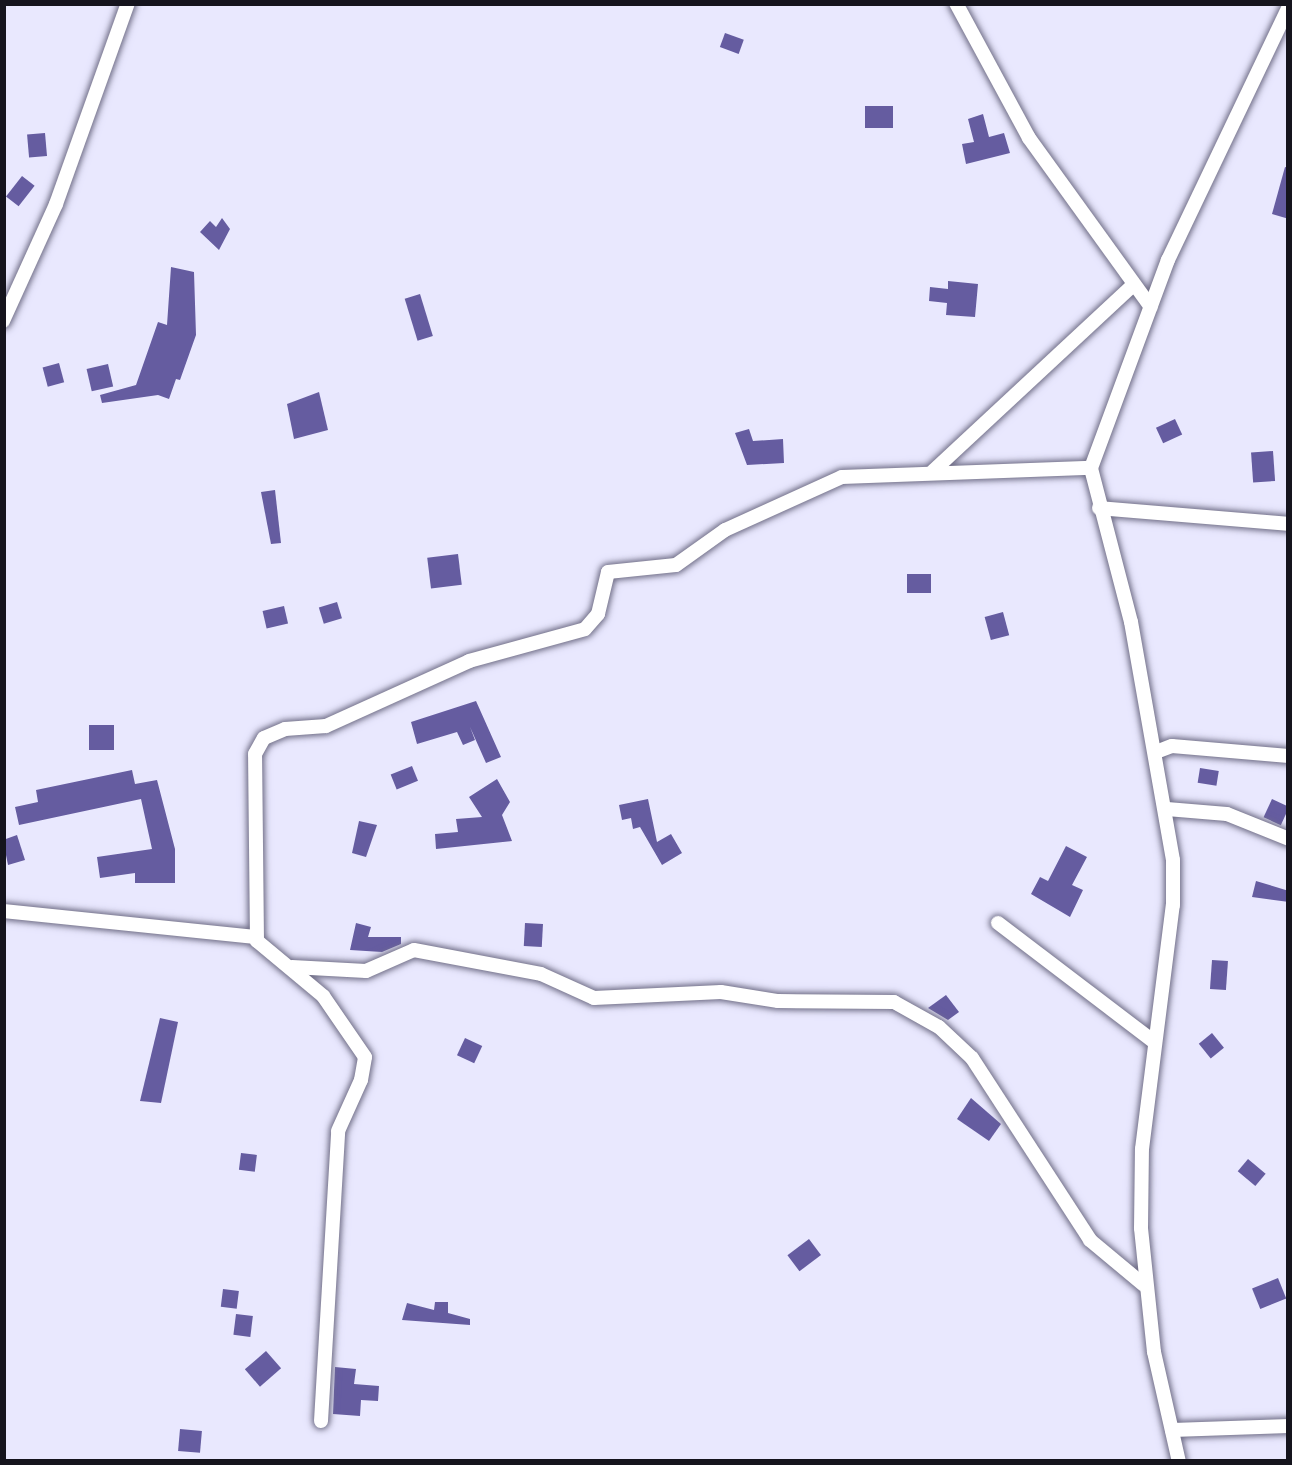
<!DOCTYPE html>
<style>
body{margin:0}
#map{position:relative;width:1292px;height:1465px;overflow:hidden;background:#e9e8fe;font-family:"Open Sans",sans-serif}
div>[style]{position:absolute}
.building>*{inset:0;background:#655ca0;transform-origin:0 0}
.roads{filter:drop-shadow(0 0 3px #716f88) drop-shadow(0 0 3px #716f88)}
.street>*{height:14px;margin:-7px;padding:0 7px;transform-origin:7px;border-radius:7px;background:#fff}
span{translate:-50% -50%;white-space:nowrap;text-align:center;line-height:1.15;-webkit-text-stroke:10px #fff;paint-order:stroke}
.frame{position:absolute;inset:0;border:6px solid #15141d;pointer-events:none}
</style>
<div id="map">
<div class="building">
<i style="left:725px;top:33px;width:20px;height:15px;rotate:20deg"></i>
<i style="left:865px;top:106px;width:28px;height:22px"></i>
<i style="clip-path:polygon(983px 114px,989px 137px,1004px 133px,1010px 153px,966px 164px,962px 144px,974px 142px,968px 119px)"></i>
<i style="left:45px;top:133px;width:23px;height:18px;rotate:85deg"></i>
<i style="clip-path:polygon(1285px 167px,1289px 168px,1289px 219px,1272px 214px)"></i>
<i style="left:22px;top:176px;width:16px;height:26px;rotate:38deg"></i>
<i style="clip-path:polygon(222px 218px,230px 229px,219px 250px,200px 232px,210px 221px,216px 227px)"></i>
<i style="clip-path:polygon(171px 267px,194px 272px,196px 335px,180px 380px,176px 379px,169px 399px,158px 395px,102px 403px,100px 395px,136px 385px,158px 322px,167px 325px)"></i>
<i style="clip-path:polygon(948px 281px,978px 284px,975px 317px,946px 315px,947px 303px,929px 301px,930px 287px,948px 289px)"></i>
<i style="left:420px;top:294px;width:44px;height:16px;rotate:73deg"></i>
<i style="left:59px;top:363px;width:20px;height:17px;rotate:75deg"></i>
<i style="left:108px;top:364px;width:23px;height:22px;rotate:77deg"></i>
<i style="clip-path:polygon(319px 392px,328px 430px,294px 439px,287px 404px)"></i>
<i style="left:1175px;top:419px;width:17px;height:21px;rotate:65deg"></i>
<i style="clip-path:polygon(749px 429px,753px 441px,783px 439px,784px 463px,747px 465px,735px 433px)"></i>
<i style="left:1273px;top:451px;width:30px;height:22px;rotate:86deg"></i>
<i style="clip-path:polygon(275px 490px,281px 543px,271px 544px,261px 492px)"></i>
<i style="left:458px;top:554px;width:31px;height:31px;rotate:83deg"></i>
<i style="left:931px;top:574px;width:19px;height:24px;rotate:90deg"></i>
<i style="left:337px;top:602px;width:17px;height:19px;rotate:73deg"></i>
<i style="left:284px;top:606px;width:18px;height:22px;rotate:77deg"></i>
<i style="left:1003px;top:612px;width:24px;height:19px;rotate:75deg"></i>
<i style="clip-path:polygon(476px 701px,501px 757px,486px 763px,470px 727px,475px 740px,463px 745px,457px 732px,417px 744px,411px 722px)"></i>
<i style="left:89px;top:725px;width:25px;height:25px"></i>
<i style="left:412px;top:766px;width:16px;height:23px;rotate:68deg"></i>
<i style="left:1200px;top:768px;width:19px;height:15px;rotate:9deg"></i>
<i style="clip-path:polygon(132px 770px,135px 784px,157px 780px,175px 849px,175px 883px,135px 883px,135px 873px,100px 878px,97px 857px,152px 849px,141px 799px,19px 825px,15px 807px,38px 802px,36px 790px)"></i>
<i style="clip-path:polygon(497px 779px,510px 802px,502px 815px,512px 841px,436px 849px,435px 834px,458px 832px,456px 819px,482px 817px,469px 797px)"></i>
<i style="clip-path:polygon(648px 799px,657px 842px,671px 834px,682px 853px,662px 865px,640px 827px,633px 829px,631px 818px,622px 820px,619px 805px)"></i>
<i style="left:1272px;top:799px;width:19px;height:20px;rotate:25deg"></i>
<i style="clip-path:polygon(359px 821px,377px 825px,366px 857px,352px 853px)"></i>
<i style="clip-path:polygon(17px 835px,25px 860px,8px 865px,3px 840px)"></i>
<i style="clip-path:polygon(1066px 846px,1087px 857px,1072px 885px,1083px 890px,1070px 917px,1031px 894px,1040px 877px,1048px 881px)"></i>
<i style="clip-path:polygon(1256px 881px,1289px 891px,1289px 902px,1252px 897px)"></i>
<i style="clip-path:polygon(356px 923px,371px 927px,368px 937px,401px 937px,401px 944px,382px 952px,350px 950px)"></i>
<i style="left:525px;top:923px;width:18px;height:23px;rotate:3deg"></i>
<i style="left:1212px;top:960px;width:16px;height:29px;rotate:4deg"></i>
<i style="clip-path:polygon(946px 995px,959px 1012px,948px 1020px,928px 1008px)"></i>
<i style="clip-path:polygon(160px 1018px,178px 1022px,161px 1103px,140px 1101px)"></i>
<i style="left:1212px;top:1033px;width:19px;height:17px;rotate:51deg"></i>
<i style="left:465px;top:1038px;width:19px;height:19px;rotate:25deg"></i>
<i style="clip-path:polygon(971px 1098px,1001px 1124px,989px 1141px,957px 1119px)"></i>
<i style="left:241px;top:1153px;width:16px;height:17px;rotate:7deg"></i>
<i style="left:1248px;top:1159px;width:23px;height:16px;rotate:40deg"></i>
<i style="left:809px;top:1239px;width:20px;height:27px;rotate:53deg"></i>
<i style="left:1278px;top:1278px;width:22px;height:28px;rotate:68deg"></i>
<i style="left:223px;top:1289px;width:16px;height:18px;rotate:7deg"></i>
<i style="clip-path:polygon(435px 1302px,448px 1302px,448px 1313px,470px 1319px,470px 1325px,402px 1320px,407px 1303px,434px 1310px)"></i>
<i style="left:236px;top:1314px;width:17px;height:21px;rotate:7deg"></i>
<i style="left:266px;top:1351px;width:23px;height:28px;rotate:49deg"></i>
<i style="clip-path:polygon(335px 1367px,356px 1369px,354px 1384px,379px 1386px,378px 1401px,361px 1400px,360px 1416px,333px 1414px)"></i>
<i style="left:180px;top:1429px;width:22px;height:22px;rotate:5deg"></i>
</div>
<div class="roads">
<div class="street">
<i style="left:956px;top:3px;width:153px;rotate:61.6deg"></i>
<i style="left:1029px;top:138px;width:208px;rotate:54.2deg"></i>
<i style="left:3px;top:321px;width:128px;rotate:-65.6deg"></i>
<i style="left:56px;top:204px;width:214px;rotate:-70.3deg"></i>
<i style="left:933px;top:471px;width:273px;rotate:-42.9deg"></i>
<i style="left:1099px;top:508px;width:191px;rotate:4.8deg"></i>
<i style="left:1156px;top:752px;width:17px;rotate:-21deg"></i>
<i style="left:1172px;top:746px;width:117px;rotate:4.9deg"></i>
<i style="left:1167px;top:809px;width:60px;rotate:4.8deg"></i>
<i style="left:1227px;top:814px;width:67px;rotate:22deg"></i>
<i style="left:3px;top:911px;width:254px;rotate:5.9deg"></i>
<i style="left:998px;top:923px;width:195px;rotate:37.3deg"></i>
<i style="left:292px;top:967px;width:74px;rotate:3.1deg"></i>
<i style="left:366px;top:971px;width:52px;rotate:-23.6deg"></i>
<i style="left:414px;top:950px;width:129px;rotate:10.7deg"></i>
<i style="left:541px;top:974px;width:58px;rotate:24.4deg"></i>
<i style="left:594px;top:998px;width:127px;rotate:-2.7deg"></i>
<i style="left:721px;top:992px;width:58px;rotate:9deg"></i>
<i style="left:778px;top:1001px;width:116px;rotate:0.5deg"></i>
<i style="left:894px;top:1002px;width:51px;rotate:29.1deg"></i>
<i style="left:939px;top:1027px;width:45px;rotate:43.2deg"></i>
<i style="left:972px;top:1058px;width:217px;rotate:57deg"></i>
<i style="left:1090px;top:1240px;width:70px;rotate:39.8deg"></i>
<i style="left:321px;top:1421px;width:290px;rotate:-86.6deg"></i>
<i style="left:338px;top:1131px;width:56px;rotate:-65.7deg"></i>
<i style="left:361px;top:1080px;width:23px;rotate:-80deg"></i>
<i style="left:365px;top:1057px;width:74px;rotate:-124.5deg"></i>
<i style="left:323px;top:996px;width:86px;rotate:-140.2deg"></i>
<i style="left:257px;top:941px;width:187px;rotate:-90.6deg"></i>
<i style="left:255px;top:754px;width:18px;rotate:-61deg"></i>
<i style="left:264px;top:738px;width:23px;rotate:-23deg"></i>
<i style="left:285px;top:729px;width:41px;rotate:-4.2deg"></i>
<i style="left:326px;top:726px;width:157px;rotate:-24.4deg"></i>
<i style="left:469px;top:661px;width:120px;rotate:-15.4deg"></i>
<i style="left:585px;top:629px;width:20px;rotate:-49deg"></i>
<i style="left:598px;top:614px;width:43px;rotate:-76.6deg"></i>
<i style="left:608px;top:572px;width:68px;rotate:-5.9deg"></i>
<i style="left:676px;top:565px;width:60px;rotate:-35.5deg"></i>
<i style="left:725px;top:530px;width:128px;rotate:-24.4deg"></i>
<i style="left:842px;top:477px;width:249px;rotate:-2.1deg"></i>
<i style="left:1172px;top:1430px;width:117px;rotate:-2deg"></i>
<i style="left:1179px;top:1462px;width:113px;rotate:-102.8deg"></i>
<i style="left:1154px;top:1352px;width:125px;rotate:-96deg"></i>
<i style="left:1141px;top:1228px;width:79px;rotate:-89.3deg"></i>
<i style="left:1142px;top:1149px;width:246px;rotate:-82.8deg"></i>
<i style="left:1173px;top:905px;width:45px;rotate:-90deg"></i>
<i style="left:1173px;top:860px;width:242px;rotate:-100deg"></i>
<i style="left:1131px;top:622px;width:159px;rotate:-104.6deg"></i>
<i style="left:1091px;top:468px;width:222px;rotate:-69.7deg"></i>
<i style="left:1168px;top:260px;width:281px;rotate:-64.5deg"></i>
</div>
</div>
<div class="frame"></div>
</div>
